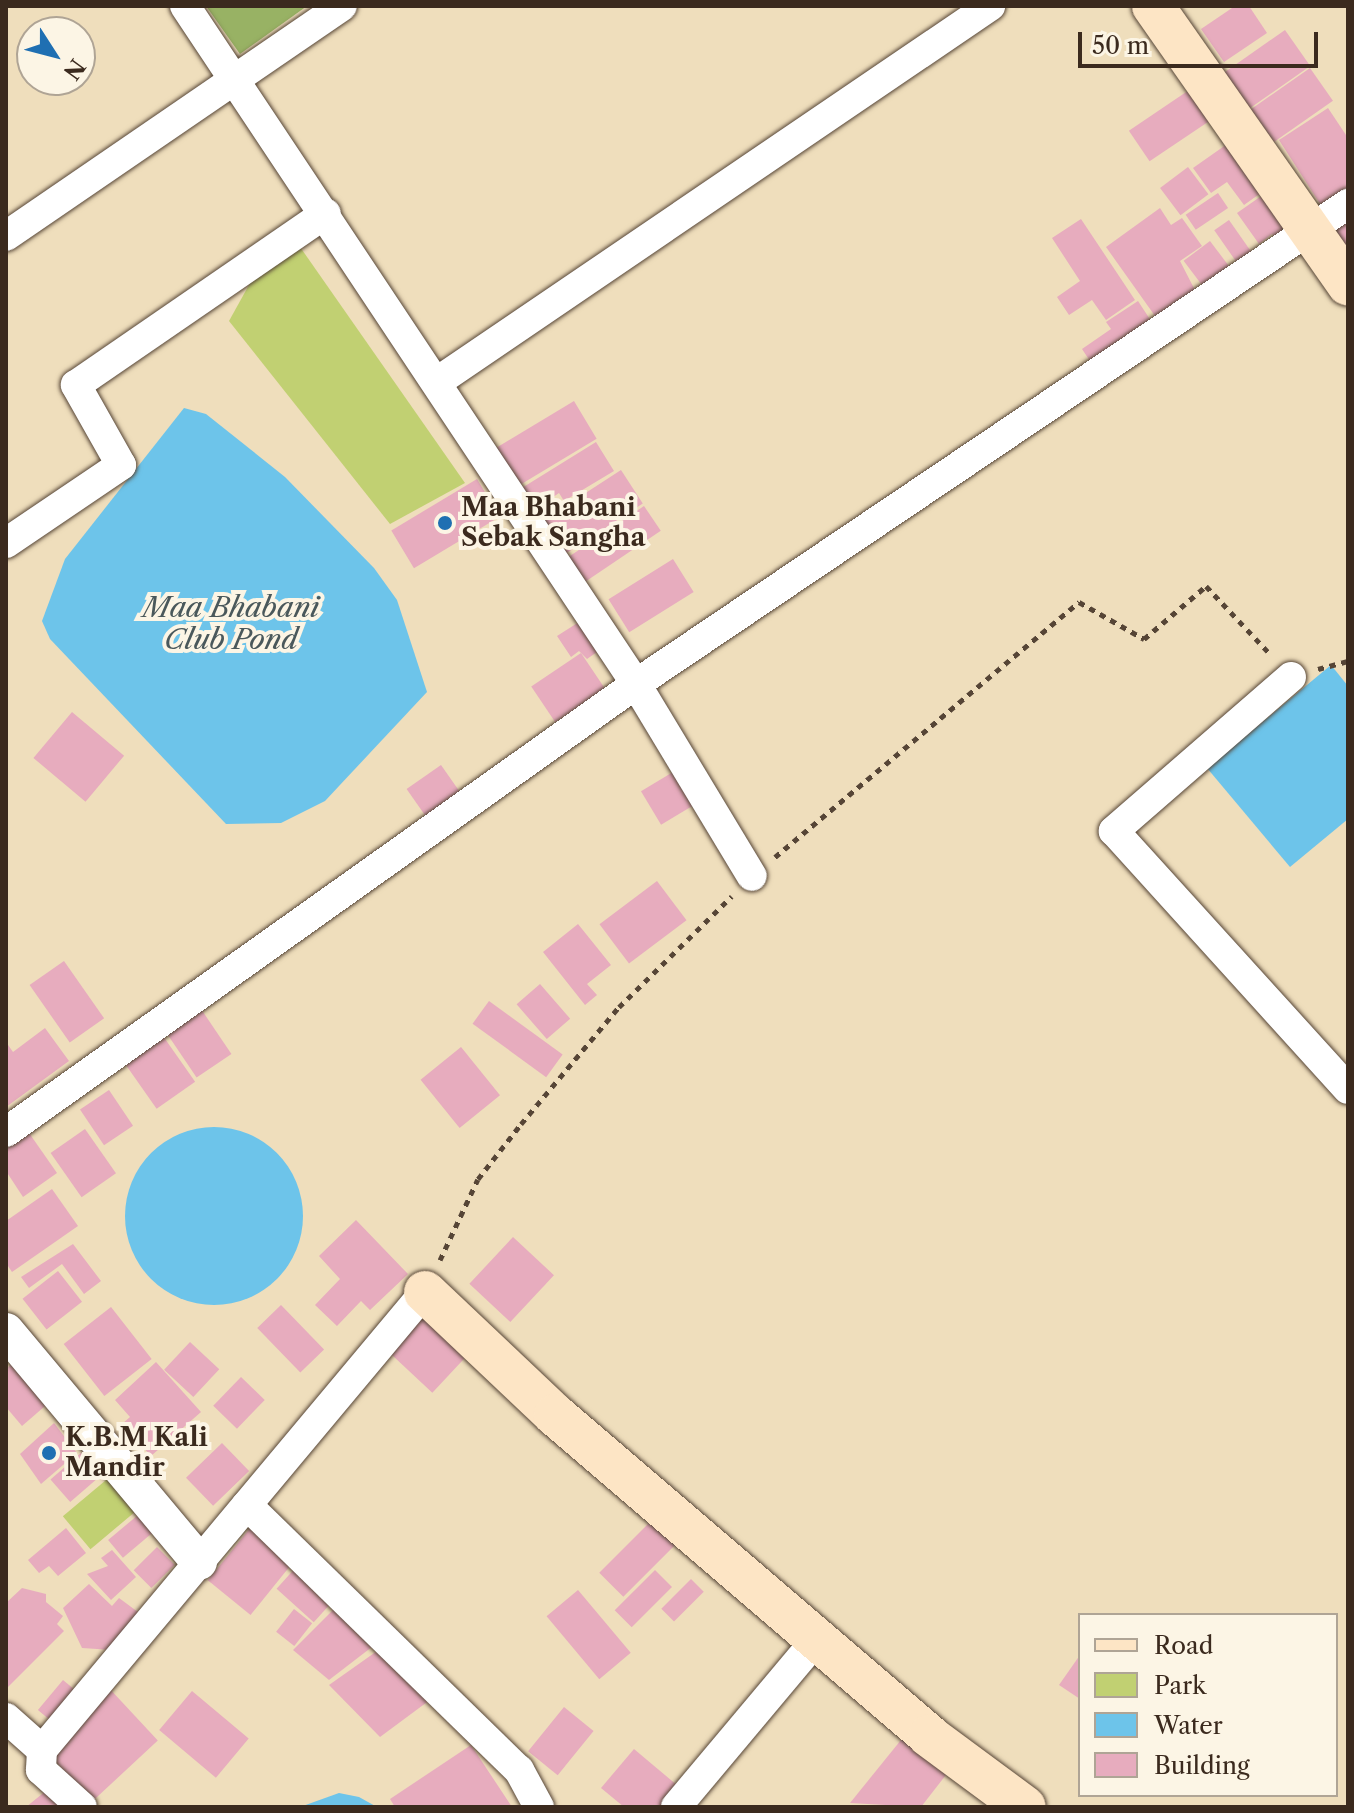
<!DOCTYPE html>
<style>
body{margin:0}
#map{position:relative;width:1354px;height:1813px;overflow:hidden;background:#efdebc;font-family:"Libre Caslon Text",serif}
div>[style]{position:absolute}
.green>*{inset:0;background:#c1d072;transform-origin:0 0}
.forest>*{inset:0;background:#98b264}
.water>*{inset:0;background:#6dc4ea}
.round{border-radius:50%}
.building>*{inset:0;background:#e7acbe;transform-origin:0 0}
.path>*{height:5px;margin-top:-2.5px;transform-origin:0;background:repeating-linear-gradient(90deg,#564536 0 6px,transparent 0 12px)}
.roads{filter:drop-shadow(0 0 2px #564536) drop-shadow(0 0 2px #564536)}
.minor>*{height:30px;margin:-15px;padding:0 15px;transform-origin:15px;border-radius:15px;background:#fff}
.tertiary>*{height:36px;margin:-18px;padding:0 18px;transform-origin:18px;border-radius:18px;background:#fff}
.secondary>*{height:42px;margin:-21px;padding:0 21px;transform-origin:21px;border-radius:21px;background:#fde5c5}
.dots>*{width:22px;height:22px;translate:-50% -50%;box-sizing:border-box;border:4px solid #fcf5e5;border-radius:50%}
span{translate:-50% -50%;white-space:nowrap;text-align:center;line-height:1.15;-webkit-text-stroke:8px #fcf5e5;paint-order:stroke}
.poi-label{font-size:26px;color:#3b2a1e;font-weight:700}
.left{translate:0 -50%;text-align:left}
.water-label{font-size:28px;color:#4a585b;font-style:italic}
.frame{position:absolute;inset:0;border:8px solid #3b2a1e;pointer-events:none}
.legend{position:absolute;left:1078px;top:1613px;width:260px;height:184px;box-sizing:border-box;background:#fcf5e5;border:2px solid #afa495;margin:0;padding:10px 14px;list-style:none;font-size:24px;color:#3b2a1e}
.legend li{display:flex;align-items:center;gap:16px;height:40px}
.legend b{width:40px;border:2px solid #afa495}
.north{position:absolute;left:16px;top:16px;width:80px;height:80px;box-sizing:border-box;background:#fcf5e5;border:2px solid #afa495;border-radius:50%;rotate:126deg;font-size:22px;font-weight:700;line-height:32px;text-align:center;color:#3b2a1e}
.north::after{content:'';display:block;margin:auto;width:28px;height:36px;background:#1f6fb2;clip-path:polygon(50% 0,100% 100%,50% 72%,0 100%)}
.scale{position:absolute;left:1078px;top:32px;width:240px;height:36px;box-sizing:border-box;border:4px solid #3b2a1e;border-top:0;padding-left:10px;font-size:24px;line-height:28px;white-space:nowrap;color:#3b2a1e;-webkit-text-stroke:6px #fcf5e5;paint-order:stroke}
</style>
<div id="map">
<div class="green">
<i style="clip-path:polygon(298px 244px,465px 483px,390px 524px,229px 321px,260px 265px)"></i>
<i style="left:118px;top:1470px;width:43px;height:72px;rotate:50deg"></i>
</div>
<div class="forest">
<i style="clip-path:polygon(206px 6px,307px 6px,240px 54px)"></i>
</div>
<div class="water">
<i style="clip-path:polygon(184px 408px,206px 414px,285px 477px,374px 568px,397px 600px,427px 692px,325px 801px,281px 823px,226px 824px,50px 639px,42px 621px,65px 559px)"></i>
<i style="clip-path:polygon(1331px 665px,1348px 686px,1348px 819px,1290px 867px,1207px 768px)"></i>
<i class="round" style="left:125px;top:1127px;width:178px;height:178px"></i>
<i style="clip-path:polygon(339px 1793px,359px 1797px,377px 1807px,300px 1807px)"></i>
</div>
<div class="building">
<i style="clip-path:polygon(1235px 6px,1249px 6px,1267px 33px,1224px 62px,1201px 29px)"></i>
<i style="left:1285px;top:30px;width:44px;height:75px;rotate:55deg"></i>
<i style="left:1310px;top:68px;width:40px;height:72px;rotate:55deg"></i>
<i style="left:1201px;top:82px;width:37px;height:87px;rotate:56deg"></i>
<i style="clip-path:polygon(1328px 108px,1348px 138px,1348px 190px,1322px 207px,1279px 140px)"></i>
<i style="clip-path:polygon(1230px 142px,1272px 185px,1244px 205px,1227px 182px,1211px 193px,1193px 168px)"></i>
<i style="left:1188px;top:167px;width:34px;height:35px;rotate:53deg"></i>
<i style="clip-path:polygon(1274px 187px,1305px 230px,1282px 246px,1272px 234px,1259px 244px,1237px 213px)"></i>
<i style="left:1218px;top:193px;width:18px;height:39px;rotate:56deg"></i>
<i style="clip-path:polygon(1160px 208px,1171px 225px,1182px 218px,1202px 246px,1180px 261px,1198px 296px,1160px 323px,1106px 247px)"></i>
<i style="clip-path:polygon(1348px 211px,1348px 265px,1323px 227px)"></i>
<i style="clip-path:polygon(1081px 219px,1135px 300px,1106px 320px,1092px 300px,1069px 315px,1057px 297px,1080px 281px,1052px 238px)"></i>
<i style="left:1229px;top:220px;width:47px;height:18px;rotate:55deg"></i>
<i style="left:1210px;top:241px;width:39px;height:33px;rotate:53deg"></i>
<i style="clip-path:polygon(1138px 301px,1155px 327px,1090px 361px,1082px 349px,1111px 329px,1106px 322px)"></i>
<i style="left:574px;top:401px;width:44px;height:94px;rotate:59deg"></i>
<i style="clip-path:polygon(596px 442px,614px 471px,564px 501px,559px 493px,537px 508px,517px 491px)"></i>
<i style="left:621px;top:470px;width:40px;height:93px;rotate:57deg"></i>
<i style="left:477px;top:479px;width:44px;height:100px;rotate:59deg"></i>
<i style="left:644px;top:506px;width:30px;height:92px;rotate:56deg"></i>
<i style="left:673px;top:559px;width:39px;height:76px;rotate:58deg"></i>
<i style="clip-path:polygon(579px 622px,597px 652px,587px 659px,579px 651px,571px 657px,557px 636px)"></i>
<i style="left:581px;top:653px;width:43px;height:60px;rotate:56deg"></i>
<i style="left:72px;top:712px;width:68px;height:60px;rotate:40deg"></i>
<i style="left:441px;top:765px;width:33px;height:42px;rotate:55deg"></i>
<i style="left:683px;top:766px;width:39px;height:49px;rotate:59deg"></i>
<i style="left:657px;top:881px;width:49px;height:72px;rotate:53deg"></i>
<i style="clip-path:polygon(578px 924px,611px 965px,587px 984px,597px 995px,585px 1005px,543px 952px)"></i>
<i style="left:64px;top:961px;width:70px;height:42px;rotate:55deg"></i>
<i style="left:540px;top:984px;width:46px;height:31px;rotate:49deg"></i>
<i style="left:489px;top:1001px;width:91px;height:28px;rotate:36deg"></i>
<i style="left:199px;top:1006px;width:58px;height:42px;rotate:56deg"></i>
<i style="clip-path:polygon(45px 1028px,69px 1061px,6px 1107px,6px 1042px,13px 1052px)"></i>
<i style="left:163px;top:1036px;width:56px;height:47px;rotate:55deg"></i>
<i style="left:461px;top:1047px;width:62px;height:52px;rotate:51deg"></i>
<i style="left:109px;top:1090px;width:43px;height:35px;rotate:56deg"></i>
<i style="left:85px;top:1129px;width:54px;height:42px;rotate:55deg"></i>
<i style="clip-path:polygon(27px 1130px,57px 1173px,23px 1197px,6px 1171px,6px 1145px)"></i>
<i style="clip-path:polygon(52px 1189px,78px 1226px,12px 1272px,6px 1263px,6px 1221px)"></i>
<i style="clip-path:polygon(356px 1220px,408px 1274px,370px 1310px,361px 1301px,337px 1326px,315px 1305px,340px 1279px,319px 1256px)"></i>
<i style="left:513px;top:1237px;width:56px;height:64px;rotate:43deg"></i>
<i style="clip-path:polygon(73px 1244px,101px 1281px,84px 1294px,62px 1264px,29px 1288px,21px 1277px)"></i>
<i style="left:58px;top:1271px;width:39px;height:45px;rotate:52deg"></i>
<i style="left:281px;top:1305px;width:62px;height:33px;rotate:46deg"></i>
<i style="left:111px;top:1307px;width:66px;height:60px;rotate:52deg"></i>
<i style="left:421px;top:1311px;width:64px;height:52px;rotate:43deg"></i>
<i style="left:190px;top:1342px;width:40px;height:38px;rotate:43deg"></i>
<i style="clip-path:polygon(16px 1360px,52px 1400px,22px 1426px,6px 1407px,6px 1369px)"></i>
<i style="clip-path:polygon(156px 1362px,201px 1412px,151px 1456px,122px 1424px,130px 1417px,115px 1400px)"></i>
<i style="left:241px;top:1377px;width:33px;height:40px;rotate:44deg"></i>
<i style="clip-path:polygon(54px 1423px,77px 1453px,41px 1484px,20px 1454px)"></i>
<i style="left:222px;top:1443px;width:39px;height:50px;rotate:46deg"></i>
<i style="left:89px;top:1446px;width:30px;height:51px;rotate:49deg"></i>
<i style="left:138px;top:1515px;width:23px;height:39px;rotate:50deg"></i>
<i style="left:653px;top:1519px;width:34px;height:76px;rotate:45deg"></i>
<i style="left:255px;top:1522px;width:55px;height:75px;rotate:39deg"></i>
<i style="clip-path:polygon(66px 1528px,86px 1553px,58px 1576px,49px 1566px,39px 1573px,28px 1560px)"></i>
<i style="left:157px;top:1547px;width:25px;height:33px;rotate:45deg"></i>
<i style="clip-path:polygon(112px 1550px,136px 1577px,111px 1600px,87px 1574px,108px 1566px,101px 1558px)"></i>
<i style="left:298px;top:1565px;width:50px;height:32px;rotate:42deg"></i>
<i style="left:655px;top:1570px;width:24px;height:57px;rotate:45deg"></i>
<i style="left:691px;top:1579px;width:18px;height:42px;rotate:45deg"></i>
<i style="clip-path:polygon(89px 1584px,112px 1606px,119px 1598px,142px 1615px,112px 1650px,82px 1648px,63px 1608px)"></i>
<i style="clip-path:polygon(22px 1588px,46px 1594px,46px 1602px,63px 1616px,57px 1624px,64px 1631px,6px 1689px,6px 1603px)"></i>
<i style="left:578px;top:1590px;width:82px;height:41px;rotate:50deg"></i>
<i style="clip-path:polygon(341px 1602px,381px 1640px,329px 1680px,293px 1650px)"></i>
<i style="left:294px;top:1609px;width:23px;height:29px;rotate:38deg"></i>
<i style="clip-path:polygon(387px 1644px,438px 1694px,380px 1737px,329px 1685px)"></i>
<i style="clip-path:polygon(1080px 1655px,1080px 1699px,1059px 1685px)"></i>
<i style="left:63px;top:1680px;width:25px;height:39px;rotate:40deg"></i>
<i style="left:108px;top:1687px;width:73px;height:89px;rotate:47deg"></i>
<i style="left:192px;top:1691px;width:74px;height:51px;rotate:40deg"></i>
<i style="left:564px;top:1707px;width:38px;height:57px;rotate:39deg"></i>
<i style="clip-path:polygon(905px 1735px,949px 1771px,921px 1807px,850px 1803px)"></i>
<i style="clip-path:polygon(471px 1745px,512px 1807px,395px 1807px,390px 1799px)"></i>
<i style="clip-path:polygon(634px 1749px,678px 1786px,661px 1807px,624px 1807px,601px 1788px)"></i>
<i style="clip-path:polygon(52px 1786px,70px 1807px,26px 1807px)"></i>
</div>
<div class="path">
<i style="left:1318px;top:669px;width:31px;rotate:-15deg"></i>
<i style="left:775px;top:857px;width:397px;rotate:-40deg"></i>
<i style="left:1079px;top:602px;width:75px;rotate:29.6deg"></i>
<i style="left:1144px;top:639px;width:82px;rotate:-40.5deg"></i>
<i style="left:1206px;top:586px;width:95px;rotate:46.7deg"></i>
<i style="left:440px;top:1260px;width:89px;rotate:-64.9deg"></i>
<i style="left:478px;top:1179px;width:70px;rotate:-52deg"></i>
<i style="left:521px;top:1124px;width:153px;rotate:-50.1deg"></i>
<i style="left:619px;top:1007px;width:158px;rotate:-44.5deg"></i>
</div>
<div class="roads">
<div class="minor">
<i style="left:185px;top:6px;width:814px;rotate:56.37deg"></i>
<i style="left:636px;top:684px;width:224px;rotate:58.9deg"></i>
<i style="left:6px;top:236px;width:407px;rotate:-34.4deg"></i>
<i style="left:437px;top:382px;width:669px;rotate:-34.21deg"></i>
<i style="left:6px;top:543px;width:139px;rotate:-34.1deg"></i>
<i style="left:121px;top:465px;width:92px;rotate:-119.4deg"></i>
<i style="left:76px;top:385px;width:303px;rotate:-34.5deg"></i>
<i style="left:1291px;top:677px;width:235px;rotate:139deg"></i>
<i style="left:1114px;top:831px;width:348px;rotate:47.8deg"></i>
<i style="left:6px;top:1132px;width:773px;rotate:-35.42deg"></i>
<i style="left:636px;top:684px;width:859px;rotate:-33.99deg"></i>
<i style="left:247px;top:1505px;width:380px;rotate:44.3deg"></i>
<i style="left:519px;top:1770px;width:42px;rotate:61.6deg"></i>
<i style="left:6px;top:1718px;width:48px;rotate:41.6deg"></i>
<i style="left:42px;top:1750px;width:597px;rotate:-50.1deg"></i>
<i style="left:42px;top:1750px;width:20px;rotate:93deg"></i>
<i style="left:41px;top:1770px;width:55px;rotate:42.1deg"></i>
<i style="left:676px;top:1807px;width:221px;rotate:-50deg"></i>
</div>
<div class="tertiary">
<i style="left:6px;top:1331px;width:301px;rotate:50.1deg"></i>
</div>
<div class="secondary">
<i style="left:1153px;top:6px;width:340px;rotate:55deg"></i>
<i style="left:425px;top:1292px;width:179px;rotate:43.4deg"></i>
<i style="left:555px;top:1415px;width:493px;rotate:40.6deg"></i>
<i style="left:929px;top:1736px;width:119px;rotate:36.5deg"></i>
</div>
</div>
<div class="dots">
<i style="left:445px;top:523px;background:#1f6fb2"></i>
<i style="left:49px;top:1453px;background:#1f6fb2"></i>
</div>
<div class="poi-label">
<span class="left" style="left:461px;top:523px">Maa Bhabani<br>Sebak Sangha</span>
<span class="left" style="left:65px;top:1453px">K.B.M Kali<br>Mandir</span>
</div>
<div class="water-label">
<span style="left:231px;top:623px">Maa Bhabani<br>Club Pond</span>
</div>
<div class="frame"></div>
<ul class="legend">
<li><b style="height:10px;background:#fde5c5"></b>Road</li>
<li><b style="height:22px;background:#c1d072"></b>Park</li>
<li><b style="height:22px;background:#6dc4ea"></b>Water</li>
<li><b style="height:22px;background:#e7acbe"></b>Building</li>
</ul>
<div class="north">N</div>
<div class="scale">50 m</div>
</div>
